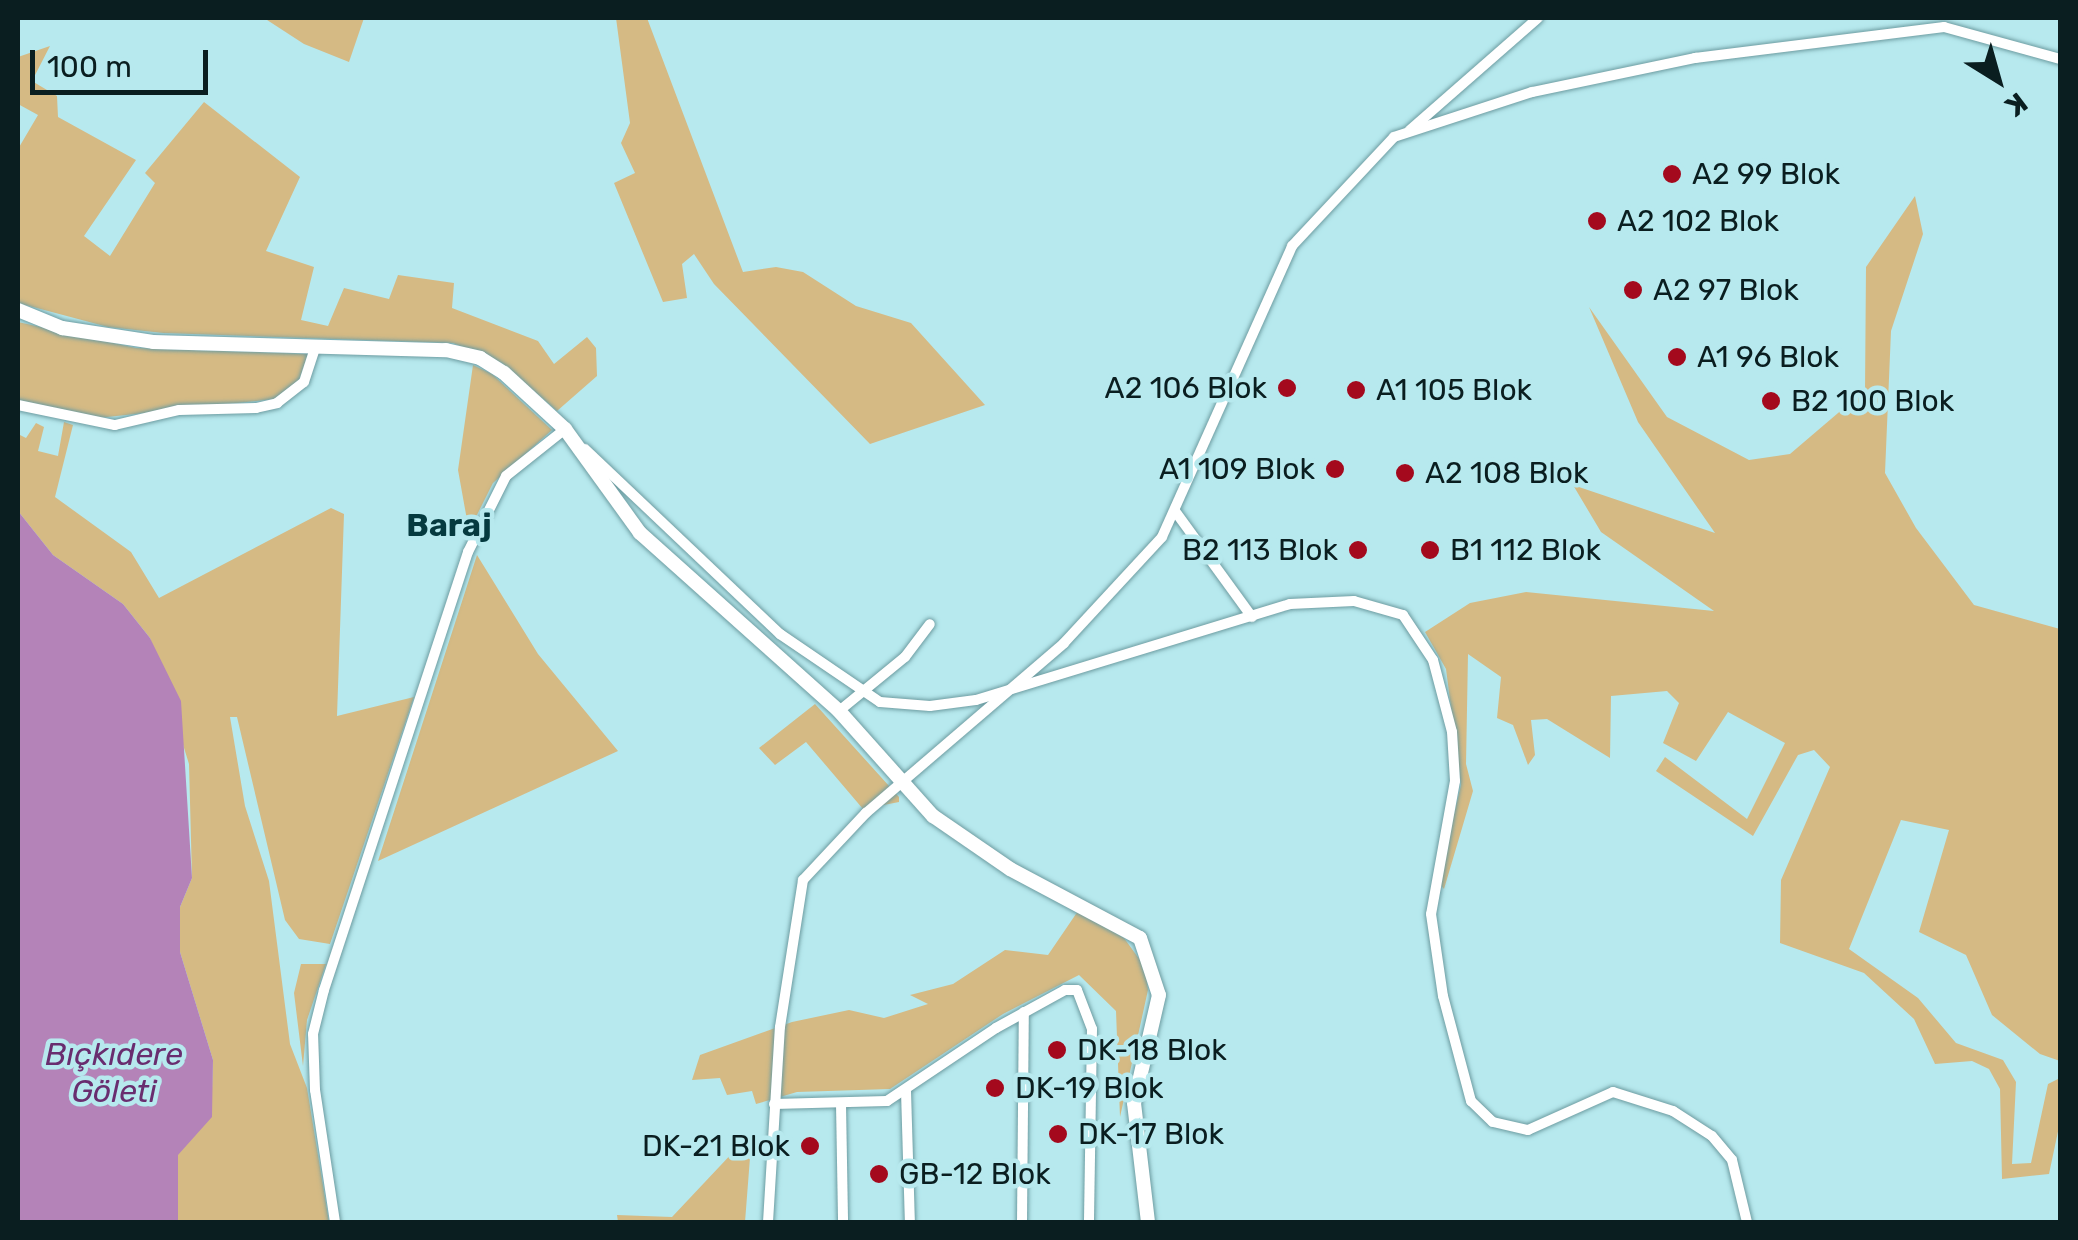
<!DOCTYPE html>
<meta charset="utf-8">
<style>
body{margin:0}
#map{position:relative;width:2078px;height:1240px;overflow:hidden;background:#b7e9ee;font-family:Rubik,sans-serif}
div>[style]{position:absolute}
.green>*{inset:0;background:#d5ba84}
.water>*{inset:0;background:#b483b8}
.roads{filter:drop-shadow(0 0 2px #6d9ca1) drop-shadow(0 0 2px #6d9ca1)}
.street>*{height:10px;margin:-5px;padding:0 5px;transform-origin:5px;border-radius:5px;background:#fff}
.secondary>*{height:14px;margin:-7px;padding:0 7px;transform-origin:7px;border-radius:7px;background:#fff}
.dots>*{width:28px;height:28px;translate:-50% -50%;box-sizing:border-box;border:5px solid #b7e9ee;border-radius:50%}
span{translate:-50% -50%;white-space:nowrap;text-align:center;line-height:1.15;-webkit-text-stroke:9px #b7e9ee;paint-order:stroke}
.poi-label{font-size:30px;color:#0a1e20}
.left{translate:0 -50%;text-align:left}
.right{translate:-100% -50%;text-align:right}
.neighbourhood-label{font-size:32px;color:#053a3f;font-weight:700}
.water-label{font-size:32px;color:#692d6f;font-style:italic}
.frame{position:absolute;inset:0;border:20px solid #0a1e20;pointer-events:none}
.north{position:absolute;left:1948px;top:30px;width:100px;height:100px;-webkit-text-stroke:8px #b7e9ee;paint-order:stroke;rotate:143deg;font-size:28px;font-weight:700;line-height:40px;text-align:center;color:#0a1e20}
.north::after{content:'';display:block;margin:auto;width:35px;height:45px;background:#0a1e20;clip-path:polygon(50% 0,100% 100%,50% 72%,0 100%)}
.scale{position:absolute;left:30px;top:50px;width:178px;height:45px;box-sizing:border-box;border:5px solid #0a1e20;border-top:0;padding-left:12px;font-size:30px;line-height:35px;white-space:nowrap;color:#0a1e20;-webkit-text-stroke:8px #b7e9ee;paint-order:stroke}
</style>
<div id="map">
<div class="green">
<i style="clip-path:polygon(264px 18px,364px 18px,349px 62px,304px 44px)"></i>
<i style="clip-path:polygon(616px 18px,647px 18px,743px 272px,776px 267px,803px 272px,856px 306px,911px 323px,985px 405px,870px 444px,714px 284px,694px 254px,682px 264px,687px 298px,663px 302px,614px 183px,635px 173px,621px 143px,630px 123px)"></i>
<i style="clip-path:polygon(50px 46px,32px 81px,57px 96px,58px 117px,136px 160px,84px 236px,110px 256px,155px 183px,145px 173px,204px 102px,300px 177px,266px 251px,314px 267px,301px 320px,328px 326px,344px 288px,389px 299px,398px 275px,454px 283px,452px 308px,538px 341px,554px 364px,587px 337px,596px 348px,597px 376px,557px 411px,502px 363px,453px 343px,163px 333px,108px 327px,18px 303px,18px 149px,38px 115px,18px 104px,18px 57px)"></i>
<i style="clip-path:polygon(1915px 196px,1923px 234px,1891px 331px,1885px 473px,1916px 528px,1974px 605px,2060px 629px,2060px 1061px,2040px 1054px,1992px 1015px,1966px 955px,1919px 932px,1949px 830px,1901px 820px,1849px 949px,1918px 998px,1956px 1043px,2003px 1060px,2016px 1082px,2012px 1164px,2031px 1163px,2048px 1084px,2060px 1078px,2060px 1122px,2049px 1174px,2002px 1179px,2000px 1089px,1989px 1069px,1972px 1061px,1935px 1064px,1914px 1019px,1864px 973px,1780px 943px,1781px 880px,1830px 767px,1814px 750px,1798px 755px,1753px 836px,1656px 771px,1665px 757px,1747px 819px,1785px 743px,1728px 712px,1696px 761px,1663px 743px,1679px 703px,1667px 691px,1611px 696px,1610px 758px,1547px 719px,1531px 720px,1535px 755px,1528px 765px,1513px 725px,1497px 718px,1501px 677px,1468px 654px,1466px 764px,1473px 791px,1444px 889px,1438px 882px,1461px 785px,1446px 669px,1425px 632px,1470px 603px,1526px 592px,1714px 611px,1601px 532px,1573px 485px,1715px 533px,1638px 422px,1589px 307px,1667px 417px,1749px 460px,1790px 454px,1865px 390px,1866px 267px)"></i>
<i style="clip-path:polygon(18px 322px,136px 348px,308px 354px,299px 380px,274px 399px,98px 418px,18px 400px)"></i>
<i style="clip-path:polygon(473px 365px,492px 374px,552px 430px,493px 483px,469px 531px,458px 470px)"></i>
<i style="clip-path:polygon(64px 422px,73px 425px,55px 497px,131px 552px,159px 598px,331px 508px,344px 514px,337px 716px,414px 697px,330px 944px,299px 939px,285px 920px,237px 717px,230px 717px,245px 806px,269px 881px,290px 1044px,307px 1088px,329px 1222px,178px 1222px,178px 1154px,211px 1117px,213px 1060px,180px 952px,180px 907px,192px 878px,189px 764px,150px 638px,123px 604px,53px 555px,18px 511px,18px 434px,26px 438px,36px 423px,44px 427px,38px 451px,58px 456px)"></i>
<i style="clip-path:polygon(477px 555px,538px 654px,618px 751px,378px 861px)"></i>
<i style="clip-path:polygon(815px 704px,899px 797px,899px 802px,863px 809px,806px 742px,775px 765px,759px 748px)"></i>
<i style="clip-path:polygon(1078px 911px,1124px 938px,1145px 967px,1148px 990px,1120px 1117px,1116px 1011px,1079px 975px,1003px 1014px,890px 1089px,797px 1092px,756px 1104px,752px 1091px,727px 1095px,720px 1078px,692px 1080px,700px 1055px,792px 1022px,849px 1010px,884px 1018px,928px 1004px,910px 995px,953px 984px,1005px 950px,1048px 955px)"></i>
<i style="clip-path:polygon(301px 964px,326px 964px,307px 1020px,303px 1066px,294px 993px)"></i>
<i style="clip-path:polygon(752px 1132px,745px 1222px,618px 1222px,617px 1215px,672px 1217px)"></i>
</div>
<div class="water">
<i style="clip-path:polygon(18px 511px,53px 555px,123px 604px,150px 638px,181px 701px,192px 878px,180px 907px,180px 952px,213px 1060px,212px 1117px,178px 1155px,178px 1222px,18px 1222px)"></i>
</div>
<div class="roads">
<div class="street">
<i style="left:1410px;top:130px;width:170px;rotate:-41.2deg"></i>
<i style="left:18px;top:405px;width:99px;rotate:11.7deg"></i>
<i style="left:115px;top:425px;width:66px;rotate:-13.2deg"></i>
<i style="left:179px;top:410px;width:77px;rotate:-1.5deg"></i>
<i style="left:256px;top:408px;width:22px;rotate:-13deg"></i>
<i style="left:277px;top:403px;width:34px;rotate:-38deg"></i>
<i style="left:304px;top:382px;width:38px;rotate:-72deg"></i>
<i style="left:585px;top:449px;width:269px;rotate:43.5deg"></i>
<i style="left:780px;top:634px;width:121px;rotate:34.2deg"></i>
<i style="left:880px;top:702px;width:50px;rotate:4.6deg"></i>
<i style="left:930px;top:706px;width:46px;rotate:-7.4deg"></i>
<i style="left:976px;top:700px;width:328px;rotate:-17deg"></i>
<i style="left:1290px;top:604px;width:64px;rotate:-2.7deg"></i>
<i style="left:1354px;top:601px;width:51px;rotate:15.9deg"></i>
<i style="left:1403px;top:615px;width:54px;rotate:56.3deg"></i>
<i style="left:1433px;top:660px;width:74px;rotate:75.2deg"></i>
<i style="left:1452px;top:732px;width:49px;rotate:86.5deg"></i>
<i style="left:1455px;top:781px;width:135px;rotate:100.2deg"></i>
<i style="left:1431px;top:914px;width:83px;rotate:81.7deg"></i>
<i style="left:1443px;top:996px;width:109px;rotate:75.1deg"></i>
<i style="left:1471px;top:1101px;width:30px;rotate:44deg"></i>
<i style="left:1493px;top:1122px;width:36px;rotate:13deg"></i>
<i style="left:1528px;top:1130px;width:93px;rotate:-24.1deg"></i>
<i style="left:1613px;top:1092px;width:63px;rotate:17.6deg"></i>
<i style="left:1673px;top:1111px;width:46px;rotate:32.7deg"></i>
<i style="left:1712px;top:1136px;width:31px;rotate:50deg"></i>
<i style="left:1732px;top:1160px;width:64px;rotate:76.4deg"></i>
<i style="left:1175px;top:511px;width:131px;rotate:54deg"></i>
<i style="left:839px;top:711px;width:85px;rotate:-39.3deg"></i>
<i style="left:905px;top:657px;width:41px;rotate:-52.9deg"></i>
<i style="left:906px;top:1091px;width:131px;rotate:88.3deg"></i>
<i style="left:774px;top:1104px;width:113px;rotate:-1.5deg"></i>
<i style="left:887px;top:1101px;width:131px;rotate:-33.8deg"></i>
<i style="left:996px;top:1028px;width:79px;rotate:-28.8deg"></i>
<i style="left:1065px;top:990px;width:12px"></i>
<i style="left:1077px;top:990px;width:42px;rotate:69deg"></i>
<i style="left:1092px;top:1029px;width:193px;rotate:90.9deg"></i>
<i style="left:841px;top:1104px;width:118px;rotate:89deg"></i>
<i style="left:335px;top:1222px;width:134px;rotate:-98.6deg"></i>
<i style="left:315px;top:1090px;width:56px;rotate:-92deg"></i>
<i style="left:313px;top:1034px;width:45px;rotate:-76deg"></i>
<i style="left:324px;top:990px;width:461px;rotate:-71.8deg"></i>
<i style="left:468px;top:552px;width:85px;rotate:-63.4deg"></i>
<i style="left:506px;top:476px;width:75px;rotate:-38.5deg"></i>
<i style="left:565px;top:429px;width:7px;rotate:45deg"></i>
<i style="left:768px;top:1222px;width:195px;rotate:-86.5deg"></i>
<i style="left:780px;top:1027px;width:149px;rotate:-81.1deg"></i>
<i style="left:803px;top:880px;width:92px;rotate:-46.8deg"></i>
<i style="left:866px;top:813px;width:261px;rotate:-40.6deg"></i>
<i style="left:1064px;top:643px;width:144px;rotate:-47.2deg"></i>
<i style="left:1162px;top:537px;width:319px;rotate:-65.9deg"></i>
<i style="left:1292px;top:246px;width:149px;rotate:-46.9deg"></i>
<i style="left:1394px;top:137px;width:145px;rotate:-18.1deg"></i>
<i style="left:1532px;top:92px;width:167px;rotate:-11.8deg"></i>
<i style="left:1695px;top:58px;width:251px;rotate:-7.1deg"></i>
<i style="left:1944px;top:27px;width:120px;rotate:15.4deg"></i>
<i style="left:1022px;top:1222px;width:210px;rotate:-89.5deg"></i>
</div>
<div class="secondary">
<i style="left:18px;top:310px;width:48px;rotate:22.2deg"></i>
<i style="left:62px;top:328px;width:92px;rotate:8.7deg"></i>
<i style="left:153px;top:342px;width:293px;rotate:1.6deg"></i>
<i style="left:446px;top:350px;width:35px;rotate:13deg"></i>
<i style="left:480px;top:358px;width:28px;rotate:32deg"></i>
<i style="left:504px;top:373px;width:83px;rotate:42.6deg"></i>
<i style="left:565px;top:429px;width:128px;rotate:54.2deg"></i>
<i style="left:640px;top:533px;width:267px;rotate:41.8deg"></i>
<i style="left:839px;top:711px;width:141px;rotate:48.2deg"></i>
<i style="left:933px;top:816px;width:93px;rotate:34.5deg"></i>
<i style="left:1010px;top:869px;width:147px;rotate:28deg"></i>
<i style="left:1140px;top:938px;width:60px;rotate:71.6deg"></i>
<i style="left:1159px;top:995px;width:111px;rotate:103deg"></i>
<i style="left:1134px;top:1103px;width:120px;rotate:83.3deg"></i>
</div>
</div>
<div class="dots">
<i style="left:1672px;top:174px;background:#a4091d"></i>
<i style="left:1597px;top:221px;background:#a4091d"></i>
<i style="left:1633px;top:290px;background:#a4091d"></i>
<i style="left:1677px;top:357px;background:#a4091d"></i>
<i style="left:1287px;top:388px;background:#a4091d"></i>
<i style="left:1356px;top:390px;background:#a4091d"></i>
<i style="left:1771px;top:401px;background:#a4091d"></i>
<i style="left:1335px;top:469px;background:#a4091d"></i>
<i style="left:1405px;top:473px;background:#a4091d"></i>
<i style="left:1358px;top:550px;background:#a4091d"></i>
<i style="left:1430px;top:550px;background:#a4091d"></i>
<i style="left:1057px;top:1050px;background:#a4091d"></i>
<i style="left:995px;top:1088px;background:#a4091d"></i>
<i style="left:1058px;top:1134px;background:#a4091d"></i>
<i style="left:810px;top:1146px;background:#a4091d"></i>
<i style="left:879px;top:1174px;background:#a4091d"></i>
</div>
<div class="poi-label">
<span class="left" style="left:1692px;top:174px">A2 99 Blok</span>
<span class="left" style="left:1617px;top:221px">A2 102 Blok</span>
<span class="left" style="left:1653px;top:290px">A2 97 Blok</span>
<span class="left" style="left:1697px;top:357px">A1 96 Blok</span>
<span class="right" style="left:1267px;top:388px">A2 106 Blok</span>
<span class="left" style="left:1376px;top:390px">A1 105 Blok</span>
<span class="left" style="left:1791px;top:401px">B2 100 Blok</span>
<span class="right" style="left:1315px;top:469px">A1 109 Blok</span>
<span class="left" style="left:1425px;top:473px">A2 108 Blok</span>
<span class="right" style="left:1338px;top:550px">B2 113 Blok</span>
<span class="left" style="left:1450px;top:550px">B1 112 Blok</span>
<span class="left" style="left:1077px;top:1050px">DK-18 Blok</span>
<span class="left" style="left:1015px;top:1088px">DK-19 Blok</span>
<span class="left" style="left:1078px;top:1134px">DK-17 Blok</span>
<span class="right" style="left:790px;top:1146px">DK-21 Blok</span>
<span class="left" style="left:899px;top:1174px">GB-12 Blok</span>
</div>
<div class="neighbourhood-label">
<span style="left:449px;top:525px">Baraj</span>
</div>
<div class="water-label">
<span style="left:114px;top:1073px">Bıçkıdere<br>Göleti</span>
</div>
<div class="frame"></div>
<div class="north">K</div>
<div class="scale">100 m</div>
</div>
